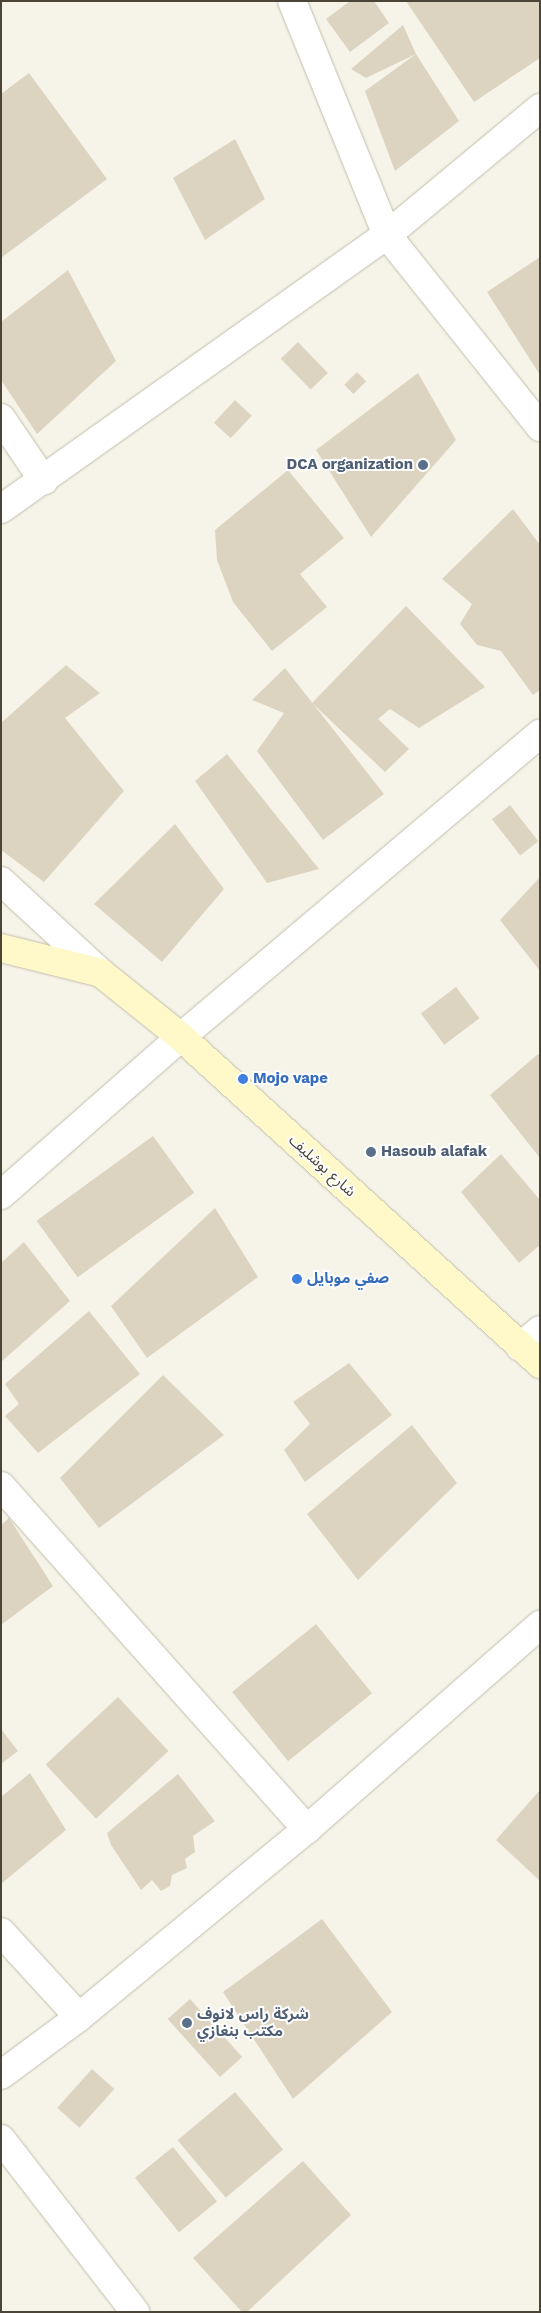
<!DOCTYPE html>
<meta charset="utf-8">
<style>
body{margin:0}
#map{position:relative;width:541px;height:2313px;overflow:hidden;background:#f6f4e9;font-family:"Work Sans","Noto Sans Arabic",sans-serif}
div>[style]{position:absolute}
.building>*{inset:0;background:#dcd4c0;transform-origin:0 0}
.roads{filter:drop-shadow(0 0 1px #c3bdab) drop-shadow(0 0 1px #c3bdab)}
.street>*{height:28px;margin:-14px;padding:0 14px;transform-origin:14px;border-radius:14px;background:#fff}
.secondary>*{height:28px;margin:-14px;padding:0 14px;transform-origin:14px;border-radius:14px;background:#fff9ca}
.dots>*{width:14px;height:14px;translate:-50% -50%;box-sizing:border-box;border:2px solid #fff;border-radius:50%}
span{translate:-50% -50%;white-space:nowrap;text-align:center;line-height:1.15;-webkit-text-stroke:4px #fff;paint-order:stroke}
.service-label{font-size:15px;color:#4e5e75;font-weight:700}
.right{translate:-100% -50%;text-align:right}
.left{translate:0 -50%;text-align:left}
.shop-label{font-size:15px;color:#366cbe;font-weight:700}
.street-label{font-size:15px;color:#4b4537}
.frame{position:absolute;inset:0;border:2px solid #4b4537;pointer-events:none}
</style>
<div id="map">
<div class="building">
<i style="clip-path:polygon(350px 1px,374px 1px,389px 23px,350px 52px,326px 19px)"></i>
<i style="clip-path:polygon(406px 1px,540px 1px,540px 58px,474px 102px)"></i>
<i style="clip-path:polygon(403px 25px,416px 54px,459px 121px,395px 171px,365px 91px,416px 54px,366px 78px,351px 69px)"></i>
<i style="clip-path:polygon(29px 73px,107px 179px,1px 258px,1px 94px)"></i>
<i style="clip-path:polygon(235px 139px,265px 199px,205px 240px,173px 178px)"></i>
<i style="clip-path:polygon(540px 257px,540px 375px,487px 292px)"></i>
<i style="clip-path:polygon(68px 270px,116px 361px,37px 434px,1px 380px,1px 322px)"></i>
<i style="left:298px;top:342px;width:43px;height:24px;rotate:46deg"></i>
<i style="left:357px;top:372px;width:13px;height:18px;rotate:45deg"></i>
<i style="clip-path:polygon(418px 373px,456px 440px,371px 537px,316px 450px)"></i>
<i style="left:235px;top:400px;width:23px;height:31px;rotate:43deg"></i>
<i style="clip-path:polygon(288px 470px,344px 538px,300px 574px,327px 607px,272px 651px,233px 602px,217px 560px,215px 530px)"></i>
<i style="clip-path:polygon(513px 509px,540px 545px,540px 690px,533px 695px,501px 651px,477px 645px,460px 624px,472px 604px,442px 579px)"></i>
<i style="clip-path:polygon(406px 606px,485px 687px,419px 728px,390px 709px,378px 719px,409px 749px,385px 772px,312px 703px)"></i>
<i style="clip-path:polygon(66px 665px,100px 693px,65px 718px,124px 791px,44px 882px,1px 850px,1px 723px)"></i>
<i style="clip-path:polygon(285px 668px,384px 794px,323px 840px,257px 751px,284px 713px,252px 700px)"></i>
<i style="clip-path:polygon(227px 754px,319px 869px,267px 883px,195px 781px)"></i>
<i style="left:510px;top:805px;width:46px;height:23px;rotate:52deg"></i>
<i style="clip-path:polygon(175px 824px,224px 889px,162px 962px,94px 904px)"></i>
<i style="clip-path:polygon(540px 877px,540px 971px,500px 920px)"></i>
<i style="left:456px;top:987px;width:39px;height:44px;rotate:53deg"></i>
<i style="clip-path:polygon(538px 1054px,540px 1056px,540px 1158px,490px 1095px)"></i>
<i style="left:153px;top:1136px;width:70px;height:144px;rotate:54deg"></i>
<i style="clip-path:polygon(501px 1154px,540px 1200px,540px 1245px,519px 1263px,461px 1192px)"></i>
<i style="clip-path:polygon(215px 1208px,258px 1277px,147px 1358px,111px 1306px)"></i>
<i style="clip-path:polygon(24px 1242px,70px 1301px,1px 1362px,1px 1263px)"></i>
<i style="clip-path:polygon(89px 1311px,140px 1374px,38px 1453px,5px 1416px,19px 1404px,5px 1384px)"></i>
<i style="clip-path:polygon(349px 1363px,392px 1415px,305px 1482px,284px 1450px,310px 1424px,293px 1402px)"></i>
<i style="clip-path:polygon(163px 1375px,224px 1435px,99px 1528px,60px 1478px)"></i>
<i style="clip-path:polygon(412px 1425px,457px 1483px,358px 1580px,307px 1514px)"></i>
<i style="clip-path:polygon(9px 1518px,53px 1586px,1px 1625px,1px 1525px)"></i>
<i style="left:316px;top:1624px;width:89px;height:108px;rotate:51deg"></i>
<i style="left:118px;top:1697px;width:74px;height:99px;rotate:47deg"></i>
<i style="clip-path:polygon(1px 1729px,18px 1751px,1px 1764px)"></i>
<i style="clip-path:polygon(30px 1773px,66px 1830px,1px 1884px,1px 1797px)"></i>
<i style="clip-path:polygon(178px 1774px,215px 1821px,193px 1836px,195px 1852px,185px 1859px,187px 1868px,172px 1875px,170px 1886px,161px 1891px,152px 1880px,141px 1890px,111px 1845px,107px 1833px)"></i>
<i style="clip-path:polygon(540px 1790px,540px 1881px,496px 1840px)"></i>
<i style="clip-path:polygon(322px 1919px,392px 2012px,293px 2099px,223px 1992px)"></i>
<i style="left:190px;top:1999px;width:78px;height:30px;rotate:48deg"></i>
<i style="left:92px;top:2069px;width:30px;height:52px;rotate:42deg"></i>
<i style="left:235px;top:2092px;width:75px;height:75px;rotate:50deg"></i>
<i style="left:173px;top:2147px;width:70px;height:49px;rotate:51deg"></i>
<i style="clip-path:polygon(303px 2161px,351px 2215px,247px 2312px,242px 2312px,193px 2258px)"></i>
</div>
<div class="roads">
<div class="street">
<i style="left:292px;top:1px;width:253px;rotate:67.9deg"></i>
<i style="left:387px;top:235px;width:246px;rotate:51.4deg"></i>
<i style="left:1px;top:418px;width:76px;rotate:55.7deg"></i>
<i style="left:1px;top:509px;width:473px;rotate:-35.4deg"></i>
<i style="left:387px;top:235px;width:199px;rotate:-39.7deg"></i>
<i style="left:1px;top:881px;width:136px;rotate:42.6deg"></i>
<i style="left:1px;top:1195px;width:240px;rotate:-41.3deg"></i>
<i style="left:181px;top:1037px;width:470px;rotate:-40.2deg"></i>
<i style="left:520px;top:1347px;width:26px;rotate:-40deg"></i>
<i style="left:1px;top:1486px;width:460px;rotate:48.3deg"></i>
<i style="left:1px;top:1932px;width:115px;rotate:47.5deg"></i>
<i style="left:1px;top:2075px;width:97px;rotate:-36.6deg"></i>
<i style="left:79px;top:2017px;width:296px;rotate:-39.5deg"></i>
<i style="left:307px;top:1829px;width:310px;rotate:-41.2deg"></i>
<i style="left:1px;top:2139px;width:219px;rotate:52.2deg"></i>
</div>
<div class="secondary">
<i style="left:1px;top:948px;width:103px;rotate:14deg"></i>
<i style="left:101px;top:973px;width:102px;rotate:38.7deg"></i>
<i style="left:181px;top:1037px;width:486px;rotate:42.3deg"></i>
</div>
</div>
<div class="dots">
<i style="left:423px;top:465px;background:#5c6f8a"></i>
<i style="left:243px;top:1079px;background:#3f7fe0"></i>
<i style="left:371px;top:1152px;background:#5c6f8a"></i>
<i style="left:297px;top:1279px;background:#3f7fe0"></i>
<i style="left:187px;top:2023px;background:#5c6f8a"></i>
</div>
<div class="service-label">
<span class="right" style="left:413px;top:465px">DCA organization</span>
<span class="left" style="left:381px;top:1152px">Hasoub alafak</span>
<span class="left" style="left:197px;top:2023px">شركة راس لانوف<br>مكتب بنغازي</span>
</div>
<div class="shop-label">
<span class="left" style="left:253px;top:1079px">Mojo vape</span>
<span class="left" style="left:307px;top:1279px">صفي موبايل</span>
</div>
<div class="street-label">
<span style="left:322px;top:1166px;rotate:42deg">شارع بوشليف</span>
</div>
<div class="frame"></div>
</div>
